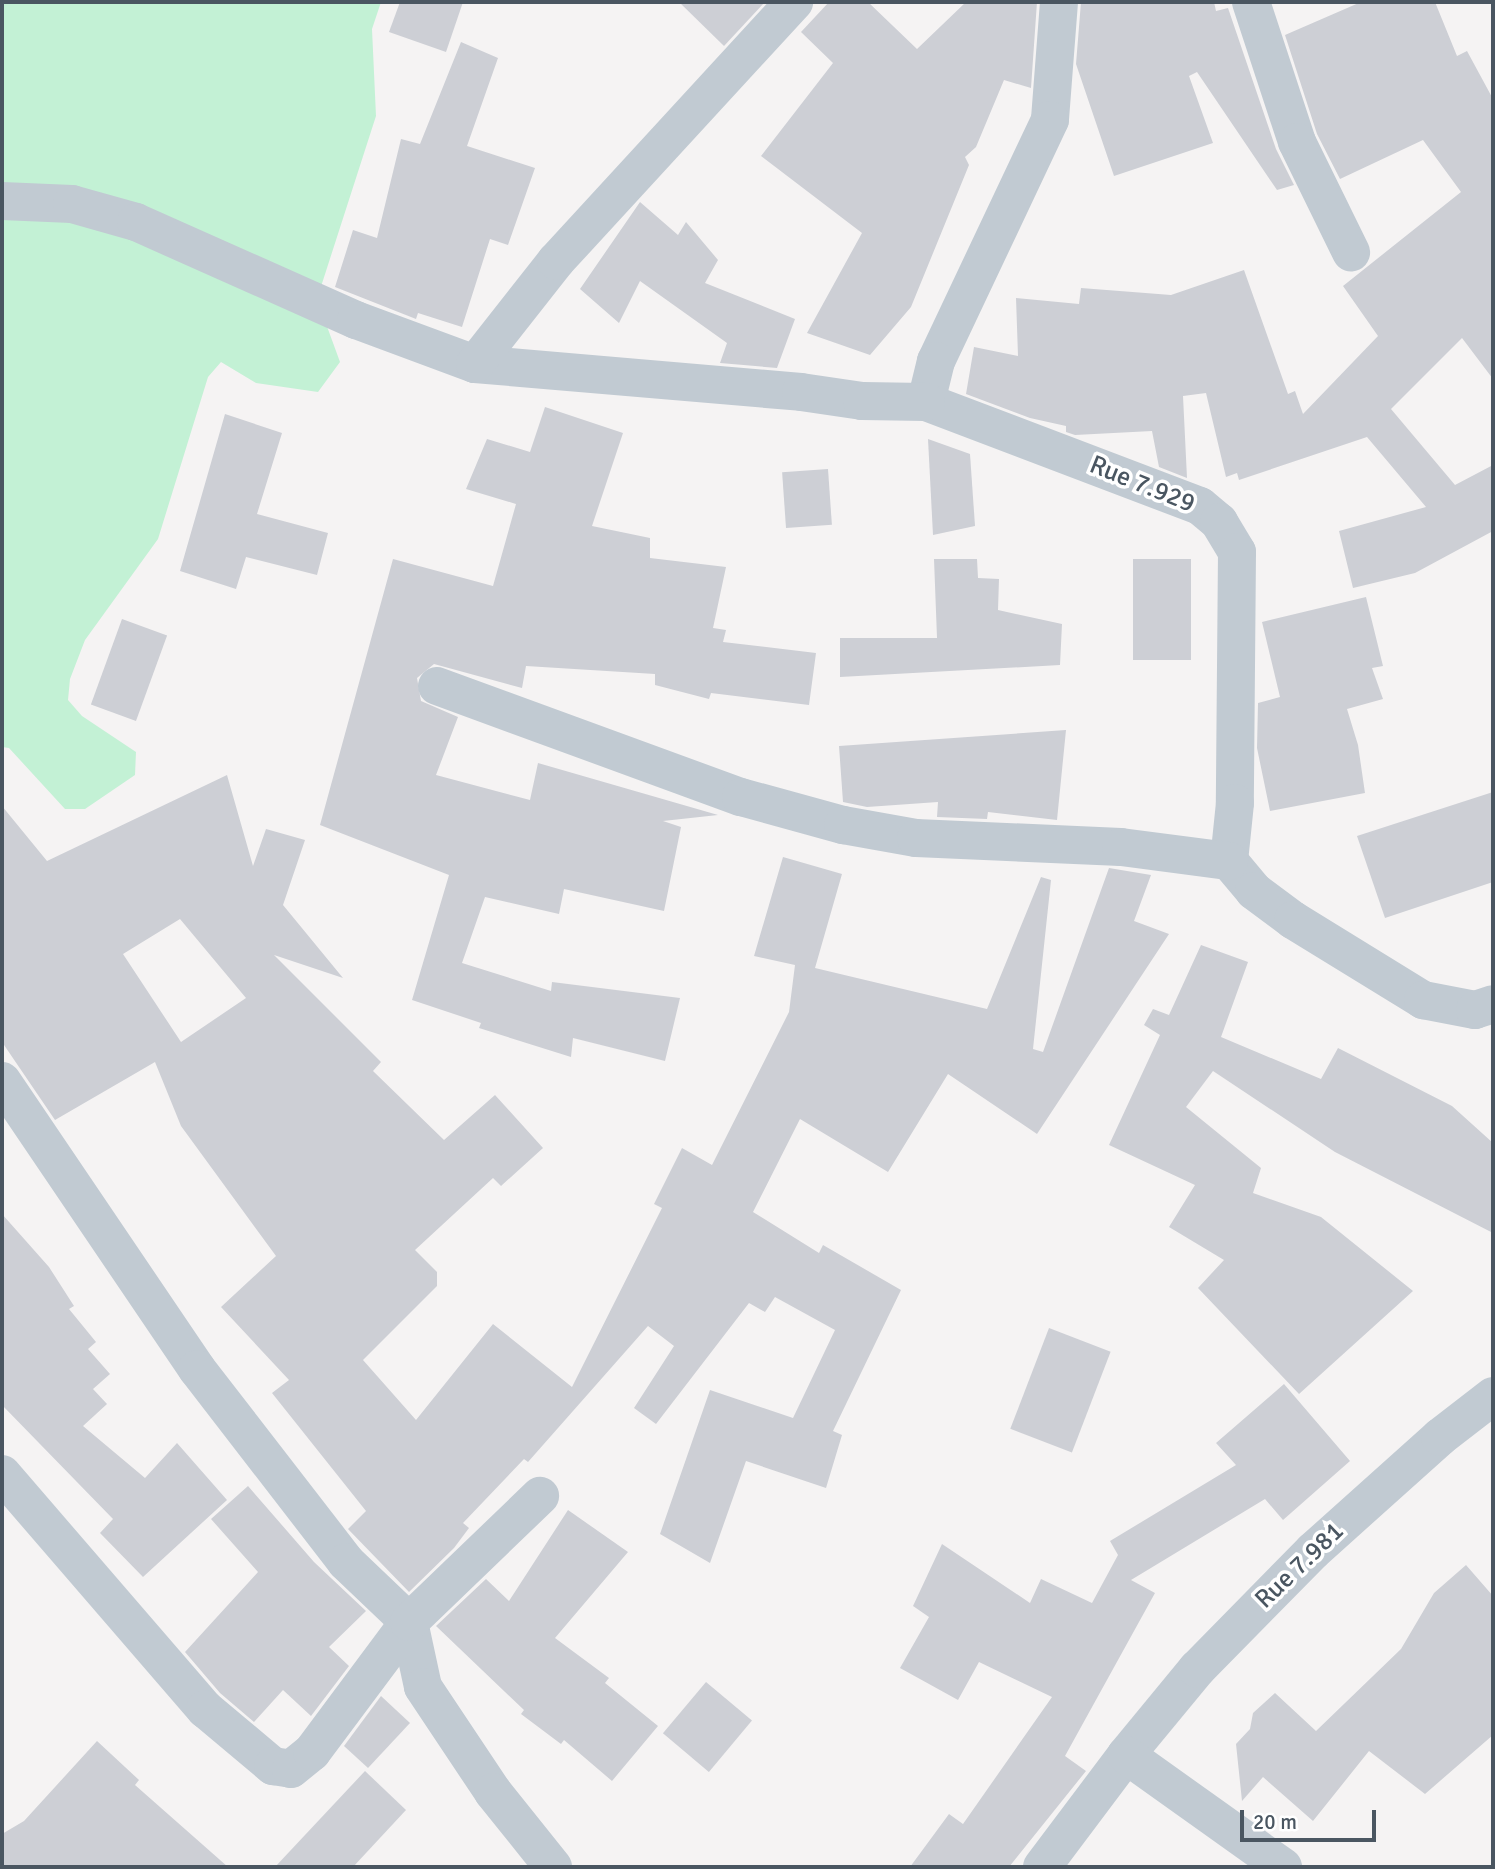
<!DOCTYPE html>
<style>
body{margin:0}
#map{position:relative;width:1495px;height:1869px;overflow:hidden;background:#f5f3f3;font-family:Signika,sans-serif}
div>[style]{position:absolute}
.green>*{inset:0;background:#c3f1d5}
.building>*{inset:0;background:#cdcfd5;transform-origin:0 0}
.minor>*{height:38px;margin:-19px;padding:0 19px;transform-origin:19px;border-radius:19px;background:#c1cad2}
span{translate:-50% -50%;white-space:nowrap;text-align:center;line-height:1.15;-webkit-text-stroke:7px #fff;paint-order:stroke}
.street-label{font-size:26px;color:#4a5661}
.frame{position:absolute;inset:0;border:4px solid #4a5661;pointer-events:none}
.scale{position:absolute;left:1240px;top:1810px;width:136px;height:32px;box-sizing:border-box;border:4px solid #4a5661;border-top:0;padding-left:9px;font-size:21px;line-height:24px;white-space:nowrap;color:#4a5661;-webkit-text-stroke:5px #fff;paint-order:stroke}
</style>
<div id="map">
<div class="green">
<i style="clip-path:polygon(2px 2px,381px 2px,372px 29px,376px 116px,317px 299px,340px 362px,318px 392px,256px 383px,221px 362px,208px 377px,158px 539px,85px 640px,70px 679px,68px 700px,82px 716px,136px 752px,135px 775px,85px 809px,65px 809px,9px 748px,2px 747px)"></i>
</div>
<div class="building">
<i style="clip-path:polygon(400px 2px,463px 2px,446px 52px,389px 32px)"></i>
<i style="clip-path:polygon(679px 2px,765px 2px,724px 46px)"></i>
<i style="clip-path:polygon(829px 2px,868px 2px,917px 49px,966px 2px,1037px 2px,1031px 88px,1004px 80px,976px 147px,965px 157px,969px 165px,911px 307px,870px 355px,807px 333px,862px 233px,761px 156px,833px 63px,801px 32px)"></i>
<i style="clip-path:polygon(1081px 2px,1214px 2px,1216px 11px,1228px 8px,1276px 149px,1294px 185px,1277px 190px,1197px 72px,1189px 76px,1213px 143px,1114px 176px,1076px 64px)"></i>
<i style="clip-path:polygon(1361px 2px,1435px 2px,1457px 56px,1467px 51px,1493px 99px,1493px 379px,1462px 338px,1391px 409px,1455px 485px,1493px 465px,1493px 531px,1415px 573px,1353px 588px,1339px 531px,1426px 507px,1367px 437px,1239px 480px,1237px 473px,1226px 477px,1206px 393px,1183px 396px,1187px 478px,1159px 467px,1152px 431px,1075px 435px,1066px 432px,1066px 426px,1030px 418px,966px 394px,974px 347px,1018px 356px,1016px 298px,1079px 304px,1081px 288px,1171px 295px,1244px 270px,1288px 394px,1295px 391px,1303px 414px,1378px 336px,1343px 286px,1461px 192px,1423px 140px,1340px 179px,1317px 134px,1285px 35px)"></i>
<i style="clip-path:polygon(461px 42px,498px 58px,467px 146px,535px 168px,508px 245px,490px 239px,462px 327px,418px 313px,416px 319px,335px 287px,353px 230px,377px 238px,401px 139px,420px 144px)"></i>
<i style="clip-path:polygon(640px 202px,678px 235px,686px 222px,718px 260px,705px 283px,795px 319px,777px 368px,720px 363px,727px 343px,640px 281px,619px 323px,580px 289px)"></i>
<i style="clip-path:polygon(545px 407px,623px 433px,592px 526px,650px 538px,650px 558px,726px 567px,713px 628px,726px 630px,723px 642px,816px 653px,809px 705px,711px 693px,709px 699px,655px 685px,655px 674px,526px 666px,522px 688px,434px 664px,417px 678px,421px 701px,458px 717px,436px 775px,530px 800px,538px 763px,718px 815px,663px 821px,681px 827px,664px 911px,564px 889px,559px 914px,485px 897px,462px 963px,551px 991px,552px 982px,680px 998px,665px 1061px,573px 1038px,571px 1057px,479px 1028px,481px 1023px,412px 1000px,449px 875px,320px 825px,393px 559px,493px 586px,516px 504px,466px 489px,487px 439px,530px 452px)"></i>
<i style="clip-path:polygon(225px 414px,282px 433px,257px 514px,328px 533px,317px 575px,246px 557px,236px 589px,180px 571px)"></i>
<i style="clip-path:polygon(928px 439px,970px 454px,975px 526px,933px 535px)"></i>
<i style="left:828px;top:469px;width:56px;height:46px;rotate:86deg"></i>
<i style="clip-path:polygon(934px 559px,977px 559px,978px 578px,999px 579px,998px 610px,1062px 624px,1060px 665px,840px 677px,840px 638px,937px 638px)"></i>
<i style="left:1133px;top:559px;width:58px;height:101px"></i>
<i style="clip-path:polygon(1366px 597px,1383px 666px,1372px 668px,1383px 699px,1347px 709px,1358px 745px,1365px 793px,1270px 811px,1257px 748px,1258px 703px,1280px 697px,1262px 622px)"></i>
<i style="left:122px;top:619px;width:48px;height:91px;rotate:20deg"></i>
<i style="clip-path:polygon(1066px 730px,1057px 820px,988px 812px,987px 819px,937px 817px,938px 802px,867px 807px,843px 802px,839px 746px)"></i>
<i style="clip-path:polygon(evenodd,227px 775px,253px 866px,266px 829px,305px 840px,283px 905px,343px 978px,274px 955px,381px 1062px,373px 1071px,444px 1140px,495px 1095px,543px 1148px,501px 1186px,493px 1178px,415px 1250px,437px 1272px,437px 1286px,363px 1360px,416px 1420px,493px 1324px,572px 1387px,662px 1208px,654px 1204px,682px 1148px,712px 1165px,789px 1012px,795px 965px,754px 956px,783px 857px,842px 874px,815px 968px,987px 1009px,1041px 877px,1051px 880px,1033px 1049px,1043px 1052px,1109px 868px,1151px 875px,1134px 921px,1169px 934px,1037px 1134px,948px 1074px,888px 1172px,800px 1119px,753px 1212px,819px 1253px,823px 1245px,901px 1290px,833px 1431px,842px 1435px,826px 1488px,746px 1461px,710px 1563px,660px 1534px,710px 1390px,793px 1418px,835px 1330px,775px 1297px,765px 1312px,749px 1303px,656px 1424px,634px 1408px,674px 1346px,648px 1326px,528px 1462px,524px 1459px,463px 1523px,469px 1528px,454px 1548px,409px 1592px,348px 1529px,366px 1511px,272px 1393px,289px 1380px,221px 1307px,276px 1256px,181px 1126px,155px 1062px,55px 1120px,2px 1042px,2px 806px,47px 861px,227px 775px,180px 919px,246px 998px,181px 1042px,123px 954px,180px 919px)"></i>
<i style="clip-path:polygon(1493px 792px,1493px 882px,1385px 918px,1357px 836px)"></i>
<i style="clip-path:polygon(1201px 945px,1248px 962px,1221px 1037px,1321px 1079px,1338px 1048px,1452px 1106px,1493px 1143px,1493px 1233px,1335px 1152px,1213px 1071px,1186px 1107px,1261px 1168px,1253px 1193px,1321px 1217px,1413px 1291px,1299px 1394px,1198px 1288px,1224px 1260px,1169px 1227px,1195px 1185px,1109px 1145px,1160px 1035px,1144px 1025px,1153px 1009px,1169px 1015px)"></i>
<i style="clip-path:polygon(2px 1214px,49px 1267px,74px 1306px,69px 1309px,96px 1342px,88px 1349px,110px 1374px,93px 1389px,107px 1404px,83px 1426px,145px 1478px,177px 1443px,227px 1500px,143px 1577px,100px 1533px,113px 1519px,2px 1405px)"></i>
<i style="left:1049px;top:1328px;width:66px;height:108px;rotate:21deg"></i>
<i style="clip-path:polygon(1284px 1384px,1350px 1461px,1283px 1520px,1265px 1499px,1131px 1580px,1155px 1593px,1065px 1756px,1086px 1771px,1009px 1867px,910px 1867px,949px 1814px,963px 1824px,1052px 1697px,979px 1662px,958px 1700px,900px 1668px,929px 1617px,913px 1606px,942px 1544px,1030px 1603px,1041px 1579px,1092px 1603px,1118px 1555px,1110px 1541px,1236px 1465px,1216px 1443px)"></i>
<i style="clip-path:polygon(248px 1486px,314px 1562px,366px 1611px,329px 1647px,349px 1666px,311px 1716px,283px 1690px,254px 1722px,220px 1693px,185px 1652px,258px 1572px,211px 1519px)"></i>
<i style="clip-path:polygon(568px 1510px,628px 1552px,555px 1638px,609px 1678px,605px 1683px,658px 1726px,612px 1781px,564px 1740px,561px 1744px,521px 1714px,524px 1710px,436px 1626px,486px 1579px,509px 1601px)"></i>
<i style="clip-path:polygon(1466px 1565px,1493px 1596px,1493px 1735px,1425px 1794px,1369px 1751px,1313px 1821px,1263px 1777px,1242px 1801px,1236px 1744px,1250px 1729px,1253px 1713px,1275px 1693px,1316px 1731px,1401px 1649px,1434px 1593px)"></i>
<i style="left:706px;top:1682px;width:60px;height:67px;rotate:40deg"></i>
<i style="clip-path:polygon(381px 1696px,410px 1723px,368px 1768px,344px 1746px)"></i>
<i style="clip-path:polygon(97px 1741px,139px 1780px,135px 1785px,228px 1867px,2px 1867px,2px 1834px,24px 1821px)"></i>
<i style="clip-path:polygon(365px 1771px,406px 1810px,353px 1867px,275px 1867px)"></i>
</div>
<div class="minor">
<i style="left:1059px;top:2px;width:118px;rotate:94.4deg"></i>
<i style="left:1050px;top:120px;width:267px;rotate:115.3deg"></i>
<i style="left:936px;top:361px;width:42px;rotate:103.7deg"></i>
<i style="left:926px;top:402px;width:293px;rotate:20.8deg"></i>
<i style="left:1200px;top:506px;width:25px;rotate:40deg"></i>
<i style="left:1219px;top:522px;width:35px;rotate:59deg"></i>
<i style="left:1237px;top:552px;width:251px;rotate:90.5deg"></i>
<i style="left:1235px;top:803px;width:58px;rotate:95.9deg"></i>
<i style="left:1229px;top:861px;width:39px;rotate:50deg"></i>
<i style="left:1254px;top:891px;width:49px;rotate:36.6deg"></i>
<i style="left:1293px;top:920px;width:153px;rotate:31.6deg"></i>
<i style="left:1423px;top:1000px;width:53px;rotate:10.9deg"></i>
<i style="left:1475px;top:1010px;width:19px;rotate:-18deg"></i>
<i style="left:1251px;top:2px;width:147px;rotate:71.8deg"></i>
<i style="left:1297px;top:142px;width:123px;rotate:63.9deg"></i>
<i style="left:2px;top:201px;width:70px;rotate:2.5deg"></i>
<i style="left:72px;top:204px;width:66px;rotate:15.7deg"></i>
<i style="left:136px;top:222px;width:241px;rotate:24deg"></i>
<i style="left:356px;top:320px;width:127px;rotate:20.3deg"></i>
<i style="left:475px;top:364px;width:327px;rotate:4.9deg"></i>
<i style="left:801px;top:392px;width:62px;rotate:8.4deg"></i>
<i style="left:862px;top:401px;width:64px;rotate:0.9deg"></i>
<i style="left:475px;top:364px;width:131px;rotate:-51.8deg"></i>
<i style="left:556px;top:261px;width:352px;rotate:-47.4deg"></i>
<i style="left:437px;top:686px;width:324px;rotate:20.1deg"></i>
<i style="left:741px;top:797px;width:106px;rotate:15.4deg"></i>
<i style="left:843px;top:825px;width:74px;rotate:10.1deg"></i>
<i style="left:916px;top:838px;width:205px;rotate:2.5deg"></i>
<i style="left:1121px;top:847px;width:109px;rotate:7.4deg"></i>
<i style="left:2px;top:1081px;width:348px;rotate:55.9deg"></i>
<i style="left:197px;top:1369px;width:244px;rotate:52.3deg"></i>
<i style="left:346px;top:1562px;width:87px;rotate:43.6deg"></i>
<i style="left:409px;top:1622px;width:66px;rotate:77.8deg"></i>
<i style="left:423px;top:1687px;width:126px;rotate:56.3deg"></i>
<i style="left:493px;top:1792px;width:96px;rotate:51.3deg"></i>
<i style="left:2px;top:1474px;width:311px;rotate:49.2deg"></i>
<i style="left:205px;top:1709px;width:89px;rotate:40deg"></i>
<i style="left:273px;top:1766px;width:18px;rotate:9deg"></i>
<i style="left:291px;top:1769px;width:27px;rotate:-39deg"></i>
<i style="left:312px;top:1752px;width:162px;rotate:-53.3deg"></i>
<i style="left:409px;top:1622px;width:182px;rotate:-43.9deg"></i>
<i style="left:1126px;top:1755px;width:112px;rotate:-50.5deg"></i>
<i style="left:1197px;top:1669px;width:165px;rotate:-45.5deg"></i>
<i style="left:1313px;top:1551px;width:171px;rotate:-41.9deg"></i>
<i style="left:1440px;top:1437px;width:67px;rotate:-37.7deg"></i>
<i style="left:1042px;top:1867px;width:140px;rotate:-53.1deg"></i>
<i style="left:1126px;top:1755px;width:193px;rotate:35.5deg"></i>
</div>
<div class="street-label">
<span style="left:1142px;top:485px;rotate:22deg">Rue 7.929</span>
<span style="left:1300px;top:1566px;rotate:-44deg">Rue 7.981</span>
</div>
<div class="frame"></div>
<div class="scale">20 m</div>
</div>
